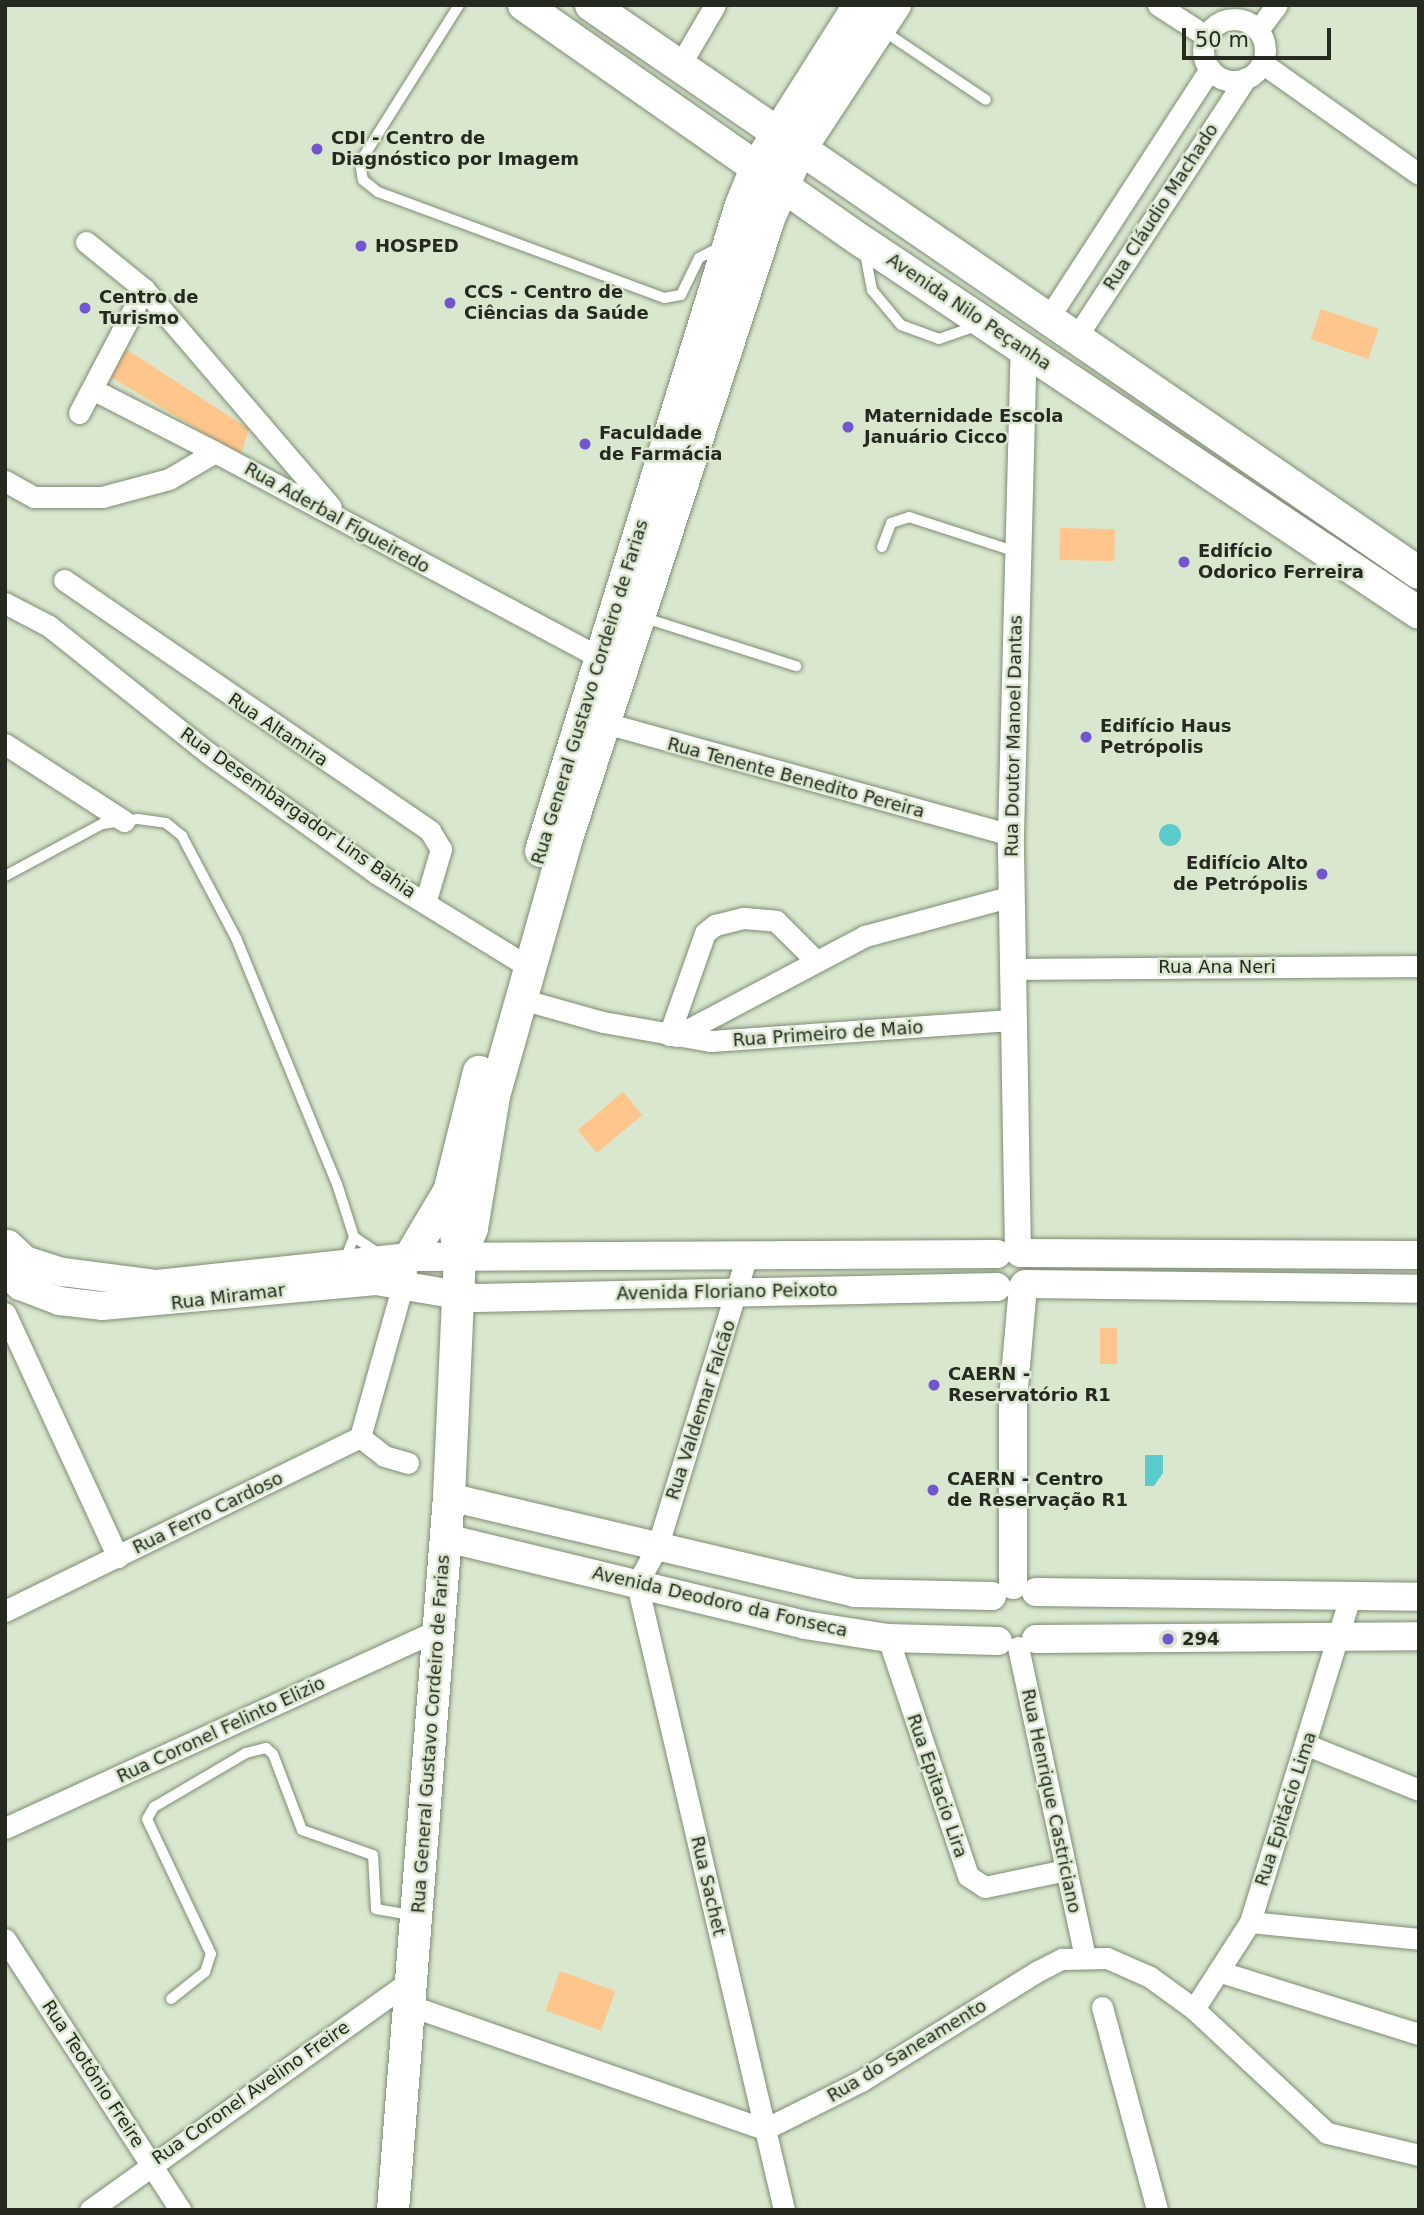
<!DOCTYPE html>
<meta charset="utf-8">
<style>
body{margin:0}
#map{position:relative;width:1424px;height:2215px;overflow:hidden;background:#d9e7ce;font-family:"DejaVu Sans",sans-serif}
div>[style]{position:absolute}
.green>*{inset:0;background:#fec68c;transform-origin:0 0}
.water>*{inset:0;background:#5bcccb}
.round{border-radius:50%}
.roads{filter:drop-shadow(0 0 2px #7f8b74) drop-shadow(0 0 2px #7f8b74)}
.service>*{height:10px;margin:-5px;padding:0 5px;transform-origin:5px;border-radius:5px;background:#fff}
.minor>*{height:21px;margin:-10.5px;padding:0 10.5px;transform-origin:10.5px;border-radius:10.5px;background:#fff}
.minor>.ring{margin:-10.5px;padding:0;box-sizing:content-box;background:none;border:21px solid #fff;border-radius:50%}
.tertiary>*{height:26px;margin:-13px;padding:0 13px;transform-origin:13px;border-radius:13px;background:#fff}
.secondary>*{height:28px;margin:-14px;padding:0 14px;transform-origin:14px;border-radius:14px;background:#fff}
.primary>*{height:32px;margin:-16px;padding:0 16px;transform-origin:16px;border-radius:16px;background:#fff}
.dots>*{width:19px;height:19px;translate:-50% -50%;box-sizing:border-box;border:4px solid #d9e7ce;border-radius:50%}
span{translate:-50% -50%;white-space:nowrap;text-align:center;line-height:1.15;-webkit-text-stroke:5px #d9e7ce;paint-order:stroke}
.poi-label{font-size:18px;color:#252920;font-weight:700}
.left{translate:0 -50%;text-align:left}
.right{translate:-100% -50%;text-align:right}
.street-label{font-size:18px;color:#252920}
.frame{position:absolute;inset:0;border:7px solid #252920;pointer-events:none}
.scale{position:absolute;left:1182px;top:28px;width:149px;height:32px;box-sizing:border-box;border:4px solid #252920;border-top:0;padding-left:9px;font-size:21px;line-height:24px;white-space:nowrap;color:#252920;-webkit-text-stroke:5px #d9e7ce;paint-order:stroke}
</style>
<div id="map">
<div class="green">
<i style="left:1321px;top:309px;width:61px;height:32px;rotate:19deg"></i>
<i style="clip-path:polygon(126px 349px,249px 429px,241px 455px,109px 376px)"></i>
<i style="left:1060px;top:528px;width:55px;height:32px;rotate:1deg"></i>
<i style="left:623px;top:1092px;width:30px;height:59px;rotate:50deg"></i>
<i style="left:1100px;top:1328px;width:17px;height:36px"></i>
<i style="left:560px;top:1971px;width:59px;height:42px;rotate:20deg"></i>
</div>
<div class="water">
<i class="round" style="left:1159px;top:824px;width:22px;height:22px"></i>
<i style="clip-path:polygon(1145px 1455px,1163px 1455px,1163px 1473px,1154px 1486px,1145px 1486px)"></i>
</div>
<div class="roads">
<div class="service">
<i style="left:459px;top:5px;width:186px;rotate:122.2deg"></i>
<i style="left:360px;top:162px;width:18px;rotate:81deg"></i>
<i style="left:363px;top:180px;width:19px;rotate:39deg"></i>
<i style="left:378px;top:192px;width:305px;rotate:20.3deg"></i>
<i style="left:664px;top:298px;width:17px;rotate:-10deg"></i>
<i style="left:681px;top:295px;width:41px;rotate:-64.1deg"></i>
<i style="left:699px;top:258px;width:26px;rotate:-28deg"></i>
<i style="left:882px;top:30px;width:125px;rotate:33.9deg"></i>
<i style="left:864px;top:248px;width:43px;rotate:79.2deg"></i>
<i style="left:872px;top:290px;width:45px;rotate:50.4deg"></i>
<i style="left:901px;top:325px;width:40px;rotate:20.2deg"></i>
<i style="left:939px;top:339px;width:42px;rotate:-19.3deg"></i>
<i style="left:882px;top:547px;width:26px;rotate:-69deg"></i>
<i style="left:891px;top:523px;width:19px;rotate:-18deg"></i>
<i style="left:909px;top:517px;width:114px;rotate:18deg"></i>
<i style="left:642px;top:617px;width:162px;rotate:17.7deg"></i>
<i style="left:5px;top:876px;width:110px;rotate:-28.2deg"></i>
<i style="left:102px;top:824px;width:36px;rotate:-8deg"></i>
<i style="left:138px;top:819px;width:28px;rotate:8deg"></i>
<i style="left:166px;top:823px;width:21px;rotate:39deg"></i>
<i style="left:182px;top:836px;width:115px;rotate:62.1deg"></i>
<i style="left:236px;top:938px;width:266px;rotate:67.7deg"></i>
<i style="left:337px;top:1184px;width:56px;rotate:72.2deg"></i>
<i style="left:354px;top:1237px;width:27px;rotate:112deg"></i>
<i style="left:354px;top:1237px;width:29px;rotate:34deg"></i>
<i style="left:171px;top:1999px;width:43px;rotate:-38.5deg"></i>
<i style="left:205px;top:1972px;width:19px;rotate:-72deg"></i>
<i style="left:211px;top:1954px;width:149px;rotate:-115.4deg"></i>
<i style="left:147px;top:1819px;width:14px;rotate:-60deg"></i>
<i style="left:154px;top:1807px;width:107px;rotate:-30.4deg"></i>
<i style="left:246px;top:1753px;width:21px;rotate:-14deg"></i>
<i style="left:266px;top:1748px;width:9px;rotate:41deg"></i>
<i style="left:273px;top:1754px;width:81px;rotate:69.1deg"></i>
<i style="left:302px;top:1830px;width:75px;rotate:19.4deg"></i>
<i style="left:373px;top:1855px;width:54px;rotate:86.8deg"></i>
<i style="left:376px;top:1909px;width:40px;rotate:10deg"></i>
</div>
<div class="minor">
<i style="left:1158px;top:5px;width:57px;rotate:32.9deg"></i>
<i class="ring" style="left:1203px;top:19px;width:41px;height:41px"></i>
<i style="left:1258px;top:30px;width:31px;rotate:-53deg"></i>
<i style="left:1262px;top:63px;width:192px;rotate:35.3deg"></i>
<i style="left:680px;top:65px;width:69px;rotate:-59.7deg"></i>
<i style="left:86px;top:242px;width:75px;rotate:39deg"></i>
<i style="left:144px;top:289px;width:287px;rotate:49.4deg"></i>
<i style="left:1049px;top:317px;width:296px;rotate:-57deg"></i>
<i style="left:1077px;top:336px;width:308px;rotate:-56.8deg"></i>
<i style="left:92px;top:389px;width:138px;rotate:27.1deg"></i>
<i style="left:79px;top:413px;width:140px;rotate:-62.3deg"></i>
<i style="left:5px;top:481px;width:33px;rotate:29deg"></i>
<i style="left:34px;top:497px;width:68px"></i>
<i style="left:102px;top:497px;width:69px;rotate:-15deg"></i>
<i style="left:169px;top:479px;width:53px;rotate:-30.4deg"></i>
<i style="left:215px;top:452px;width:448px;rotate:28.1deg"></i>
<i style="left:64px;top:580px;width:444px;rotate:34.4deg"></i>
<i style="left:430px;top:831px;width:21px;rotate:59deg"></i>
<i style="left:441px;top:849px;width:56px;rotate:106.5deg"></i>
<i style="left:5px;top:603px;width:50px;rotate:27.6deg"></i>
<i style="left:49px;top:626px;width:203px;rotate:38.6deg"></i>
<i style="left:208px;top:753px;width:206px;rotate:35.5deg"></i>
<i style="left:376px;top:873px;width:180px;rotate:31.6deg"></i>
<i style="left:594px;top:720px;width:433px;rotate:15.4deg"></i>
<i style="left:5px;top:744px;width:142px;rotate:32.9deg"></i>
<i style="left:1015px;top:969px;width:404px;rotate:-0.4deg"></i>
<i style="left:521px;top:999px;width:85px;rotate:15.7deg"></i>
<i style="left:603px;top:1022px;width:110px;rotate:10deg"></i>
<i style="left:711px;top:1041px;width:304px;rotate:-4deg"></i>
<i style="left:669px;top:1035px;width:108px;rotate:-70.6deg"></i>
<i style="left:705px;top:933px;width:13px;rotate:-39deg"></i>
<i style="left:715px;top:925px;width:30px;rotate:-14deg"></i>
<i style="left:744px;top:918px;width:32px;rotate:5deg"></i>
<i style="left:776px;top:921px;width:54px;rotate:45deg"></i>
<i style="left:676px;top:1036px;width:214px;rotate:-27.9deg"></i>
<i style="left:865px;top:936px;width:152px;rotate:-15.2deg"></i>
<i style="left:748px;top:1252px;width:307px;rotate:107.1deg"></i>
<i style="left:658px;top:1545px;width:44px;rotate:118.3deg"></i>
<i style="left:637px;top:1584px;width:643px;rotate:76.78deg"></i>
<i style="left:5px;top:1313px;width:269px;rotate:65.2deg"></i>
<i style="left:360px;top:1437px;width:170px;rotate:-74.3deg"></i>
<i style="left:5px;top:1611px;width:395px;rotate:-26.1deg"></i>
<i style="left:360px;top:1437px;width:31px;rotate:38deg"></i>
<i style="left:384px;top:1456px;width:25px;rotate:16deg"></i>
<i style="left:888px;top:1638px;width:251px;rotate:71.4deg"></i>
<i style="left:968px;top:1876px;width:20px;rotate:33deg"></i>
<i style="left:985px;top:1887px;width:83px;rotate:-11.9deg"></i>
<i style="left:1018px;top:1647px;width:316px;rotate:77.8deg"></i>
<i style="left:1307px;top:1745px;width:121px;rotate:21.9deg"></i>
<i style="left:5px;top:1828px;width:474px;rotate:-24.6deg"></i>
<i style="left:1250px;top:1922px;width:170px;rotate:5.7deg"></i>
<i style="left:5px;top:1939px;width:323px;rotate:57.1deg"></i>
<i style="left:1221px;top:1972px;width:207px;rotate:17.4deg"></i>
<i style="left:411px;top:2006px;width:375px;rotate:19.2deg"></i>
<i style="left:765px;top:2129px;width:107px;rotate:-26.6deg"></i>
<i style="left:861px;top:2081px;width:208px;rotate:-31.9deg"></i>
<i style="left:1038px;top:1971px;width:27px;rotate:-27deg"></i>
<i style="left:1062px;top:1959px;width:45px;rotate:-1.3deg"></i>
<i style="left:1107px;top:1958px;width:47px;rotate:23.8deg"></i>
<i style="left:1150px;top:1977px;width:54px;rotate:36deg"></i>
<i style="left:1194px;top:2009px;width:182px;rotate:43deg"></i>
<i style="left:1327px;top:2133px;width:95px;rotate:13.4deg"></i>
<i style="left:1102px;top:2007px;width:210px;rotate:74.8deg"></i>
<i style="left:1194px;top:2009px;width:103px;rotate:-57.2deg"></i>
<i style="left:1250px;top:1922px;width:341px;rotate:-72.9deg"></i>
<i style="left:90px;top:2210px;width:398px;rotate:-35.6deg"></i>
</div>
<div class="tertiary">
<i style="left:1018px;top:1252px;width:417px;rotate:-91deg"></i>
<i style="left:1011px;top:835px;width:486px;rotate:-88.5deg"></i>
</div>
<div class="secondary">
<i style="left:8px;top:1244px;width:23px;rotate:43deg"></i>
<i style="left:25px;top:1260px;width:40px;rotate:18deg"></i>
<i style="left:63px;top:1272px;width:95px;rotate:7.3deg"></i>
<i style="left:157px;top:1284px;width:254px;rotate:-6.1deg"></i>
<i style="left:410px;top:1257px;width:587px;rotate:-0.29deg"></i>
<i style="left:1020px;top:1253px;width:399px;rotate:0.3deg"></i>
<i style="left:5px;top:1272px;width:21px;rotate:43deg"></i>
<i style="left:20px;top:1286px;width:42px;rotate:21deg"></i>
<i style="left:59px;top:1301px;width:43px;rotate:6.6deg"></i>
<i style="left:102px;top:1306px;width:275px;rotate:-5.2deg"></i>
<i style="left:376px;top:1281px;width:101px;rotate:9.6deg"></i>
<i style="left:476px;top:1298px;width:521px;rotate:-1.21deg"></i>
<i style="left:1025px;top:1284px;width:394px;rotate:0.7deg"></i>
<i style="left:449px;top:1497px;width:417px;rotate:13.3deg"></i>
<i style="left:855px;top:1593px;width:137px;rotate:1.3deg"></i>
<i style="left:446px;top:1538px;width:369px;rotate:13.6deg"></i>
<i style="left:805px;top:1625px;width:84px;rotate:8.9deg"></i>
<i style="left:888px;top:1638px;width:110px;rotate:1.6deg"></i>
<i style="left:1013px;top:1585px;width:186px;rotate:-90deg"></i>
<i style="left:1013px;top:1399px;width:113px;rotate:-84.9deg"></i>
<i style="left:1036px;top:1592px;width:383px;rotate:0.7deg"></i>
<i style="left:1036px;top:1639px;width:383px;rotate:-0.4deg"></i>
</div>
<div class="primary">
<i style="left:524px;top:5px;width:414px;rotate:35deg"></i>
<i style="left:863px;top:242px;width:668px;rotate:33.71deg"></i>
<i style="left:591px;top:5px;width:1004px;rotate:34.45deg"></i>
<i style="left:541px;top:851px;width:676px;rotate:-72.8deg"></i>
<i style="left:741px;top:205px;width:42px;rotate:-67.7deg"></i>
<i style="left:757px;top:166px;width:191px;rotate:-57.6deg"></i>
<i style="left:410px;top:1257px;width:74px;rotate:-59.3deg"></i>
<i style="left:460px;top:1258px;width:67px;rotate:-99.5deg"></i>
<i style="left:449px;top:1192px;width:124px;rotate:-76deg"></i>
<i style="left:393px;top:2210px;width:715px;rotate:-85.51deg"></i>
<i style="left:449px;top:1497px;width:239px;rotate:-87.4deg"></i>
<i style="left:460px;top:1258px;width:32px;rotate:-68deg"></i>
<i style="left:472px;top:1228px;width:134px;rotate:-80.5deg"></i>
<i style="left:494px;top:1096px;width:271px;rotate:-74.2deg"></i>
<i style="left:568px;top:835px;width:651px;rotate:-71.93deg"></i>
<i style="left:770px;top:216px;width:71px;rotate:-66deg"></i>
<i style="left:799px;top:151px;width:175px;rotate:-56.7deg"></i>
</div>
</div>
<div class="dots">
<i style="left:317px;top:149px;background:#7256cf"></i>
<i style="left:361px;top:246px;background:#7256cf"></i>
<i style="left:450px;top:303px;background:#7256cf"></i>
<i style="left:85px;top:308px;background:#7256cf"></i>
<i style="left:848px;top:427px;background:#7256cf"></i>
<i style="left:585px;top:444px;background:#7256cf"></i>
<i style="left:1184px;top:562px;background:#7256cf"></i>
<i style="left:1086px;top:737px;background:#7256cf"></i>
<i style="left:1322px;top:874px;background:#7256cf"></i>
<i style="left:934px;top:1385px;background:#7256cf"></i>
<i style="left:933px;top:1490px;background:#7256cf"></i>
<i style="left:1168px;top:1639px;background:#7256cf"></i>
</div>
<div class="poi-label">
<span class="left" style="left:331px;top:149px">CDI - Centro de<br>Diagnóstico por Imagem</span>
<span class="left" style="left:375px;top:246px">HOSPED</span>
<span class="left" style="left:464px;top:303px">CCS - Centro de<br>Ciências da Saúde</span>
<span class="left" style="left:99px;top:308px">Centro de<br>Turismo</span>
<span class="left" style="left:864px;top:427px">Maternidade Escola<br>Januário Cicco</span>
<span class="left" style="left:599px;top:444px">Faculdade<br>de Farmácia</span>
<span class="left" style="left:1198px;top:562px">Edifício<br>Odorico Ferreira</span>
<span class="left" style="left:1100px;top:737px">Edifício Haus<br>Petrópolis</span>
<span class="right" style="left:1308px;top:874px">Edifício Alto<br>de Petrópolis</span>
<span class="left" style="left:948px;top:1385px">CAERN -<br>Reservatório R1</span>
<span class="left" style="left:947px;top:1490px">CAERN - Centro<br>de Reservação R1</span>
<span class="left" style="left:1182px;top:1639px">294</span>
</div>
<div class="street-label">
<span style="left:1161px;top:207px;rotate:-57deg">Rua Cláudio Machado</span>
<span style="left:969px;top:312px;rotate:34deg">Avenida Nilo Peçanha</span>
<span style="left:337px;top:518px;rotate:29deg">Rua Aderbal Figueiredo</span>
<span style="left:590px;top:692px;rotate:-73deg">Rua General Gustavo Cordeiro de Farias</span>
<span style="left:278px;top:730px;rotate:34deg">Rua Altamira</span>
<span style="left:1014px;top:736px;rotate:-89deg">Rua Doutor Manoel Dantas</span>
<span style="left:796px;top:778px;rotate:15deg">Rua Tenente Benedito Pereira</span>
<span style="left:298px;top:813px;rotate:35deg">Rua Desembargador Lins Bahia</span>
<span style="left:1217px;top:967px">Rua Ana Neri</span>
<span style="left:828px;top:1034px;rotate:-4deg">Rua Primeiro de Maio</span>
<span style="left:727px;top:1292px;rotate:-1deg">Avenida Floriano Peixoto</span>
<span style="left:228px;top:1297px;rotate:-7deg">Rua Miramar</span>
<span style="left:701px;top:1410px;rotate:-72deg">Rua Valdemar Falcão</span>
<span style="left:208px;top:1513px;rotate:-26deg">Rua Ferro Cardoso</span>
<span style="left:720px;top:1602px;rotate:13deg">Avenida Deodoro da Fonseca</span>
<span style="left:221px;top:1730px;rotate:-25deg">Rua Coronel Felinto Elizio</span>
<span style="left:431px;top:1734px;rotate:-86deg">Rua General Gustavo Cordeiro de Farias</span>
<span style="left:937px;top:1786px;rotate:71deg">Rua Epitacio Lira</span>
<span style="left:1051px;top:1801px;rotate:78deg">Rua Henrique Castriciano</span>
<span style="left:1286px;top:1809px;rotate:-72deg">Rua Epitácio Lima</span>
<span style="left:708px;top:1886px;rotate:77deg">Rua Sachet</span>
<span style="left:907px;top:2051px;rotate:-31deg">Rua do Saneamento</span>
<span style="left:93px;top:2074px;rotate:57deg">Rua Teotônio Freire</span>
<span style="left:251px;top:2093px;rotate:-35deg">Rua Coronel Avelino Freire</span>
</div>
<div class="frame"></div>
<div class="scale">50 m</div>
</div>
